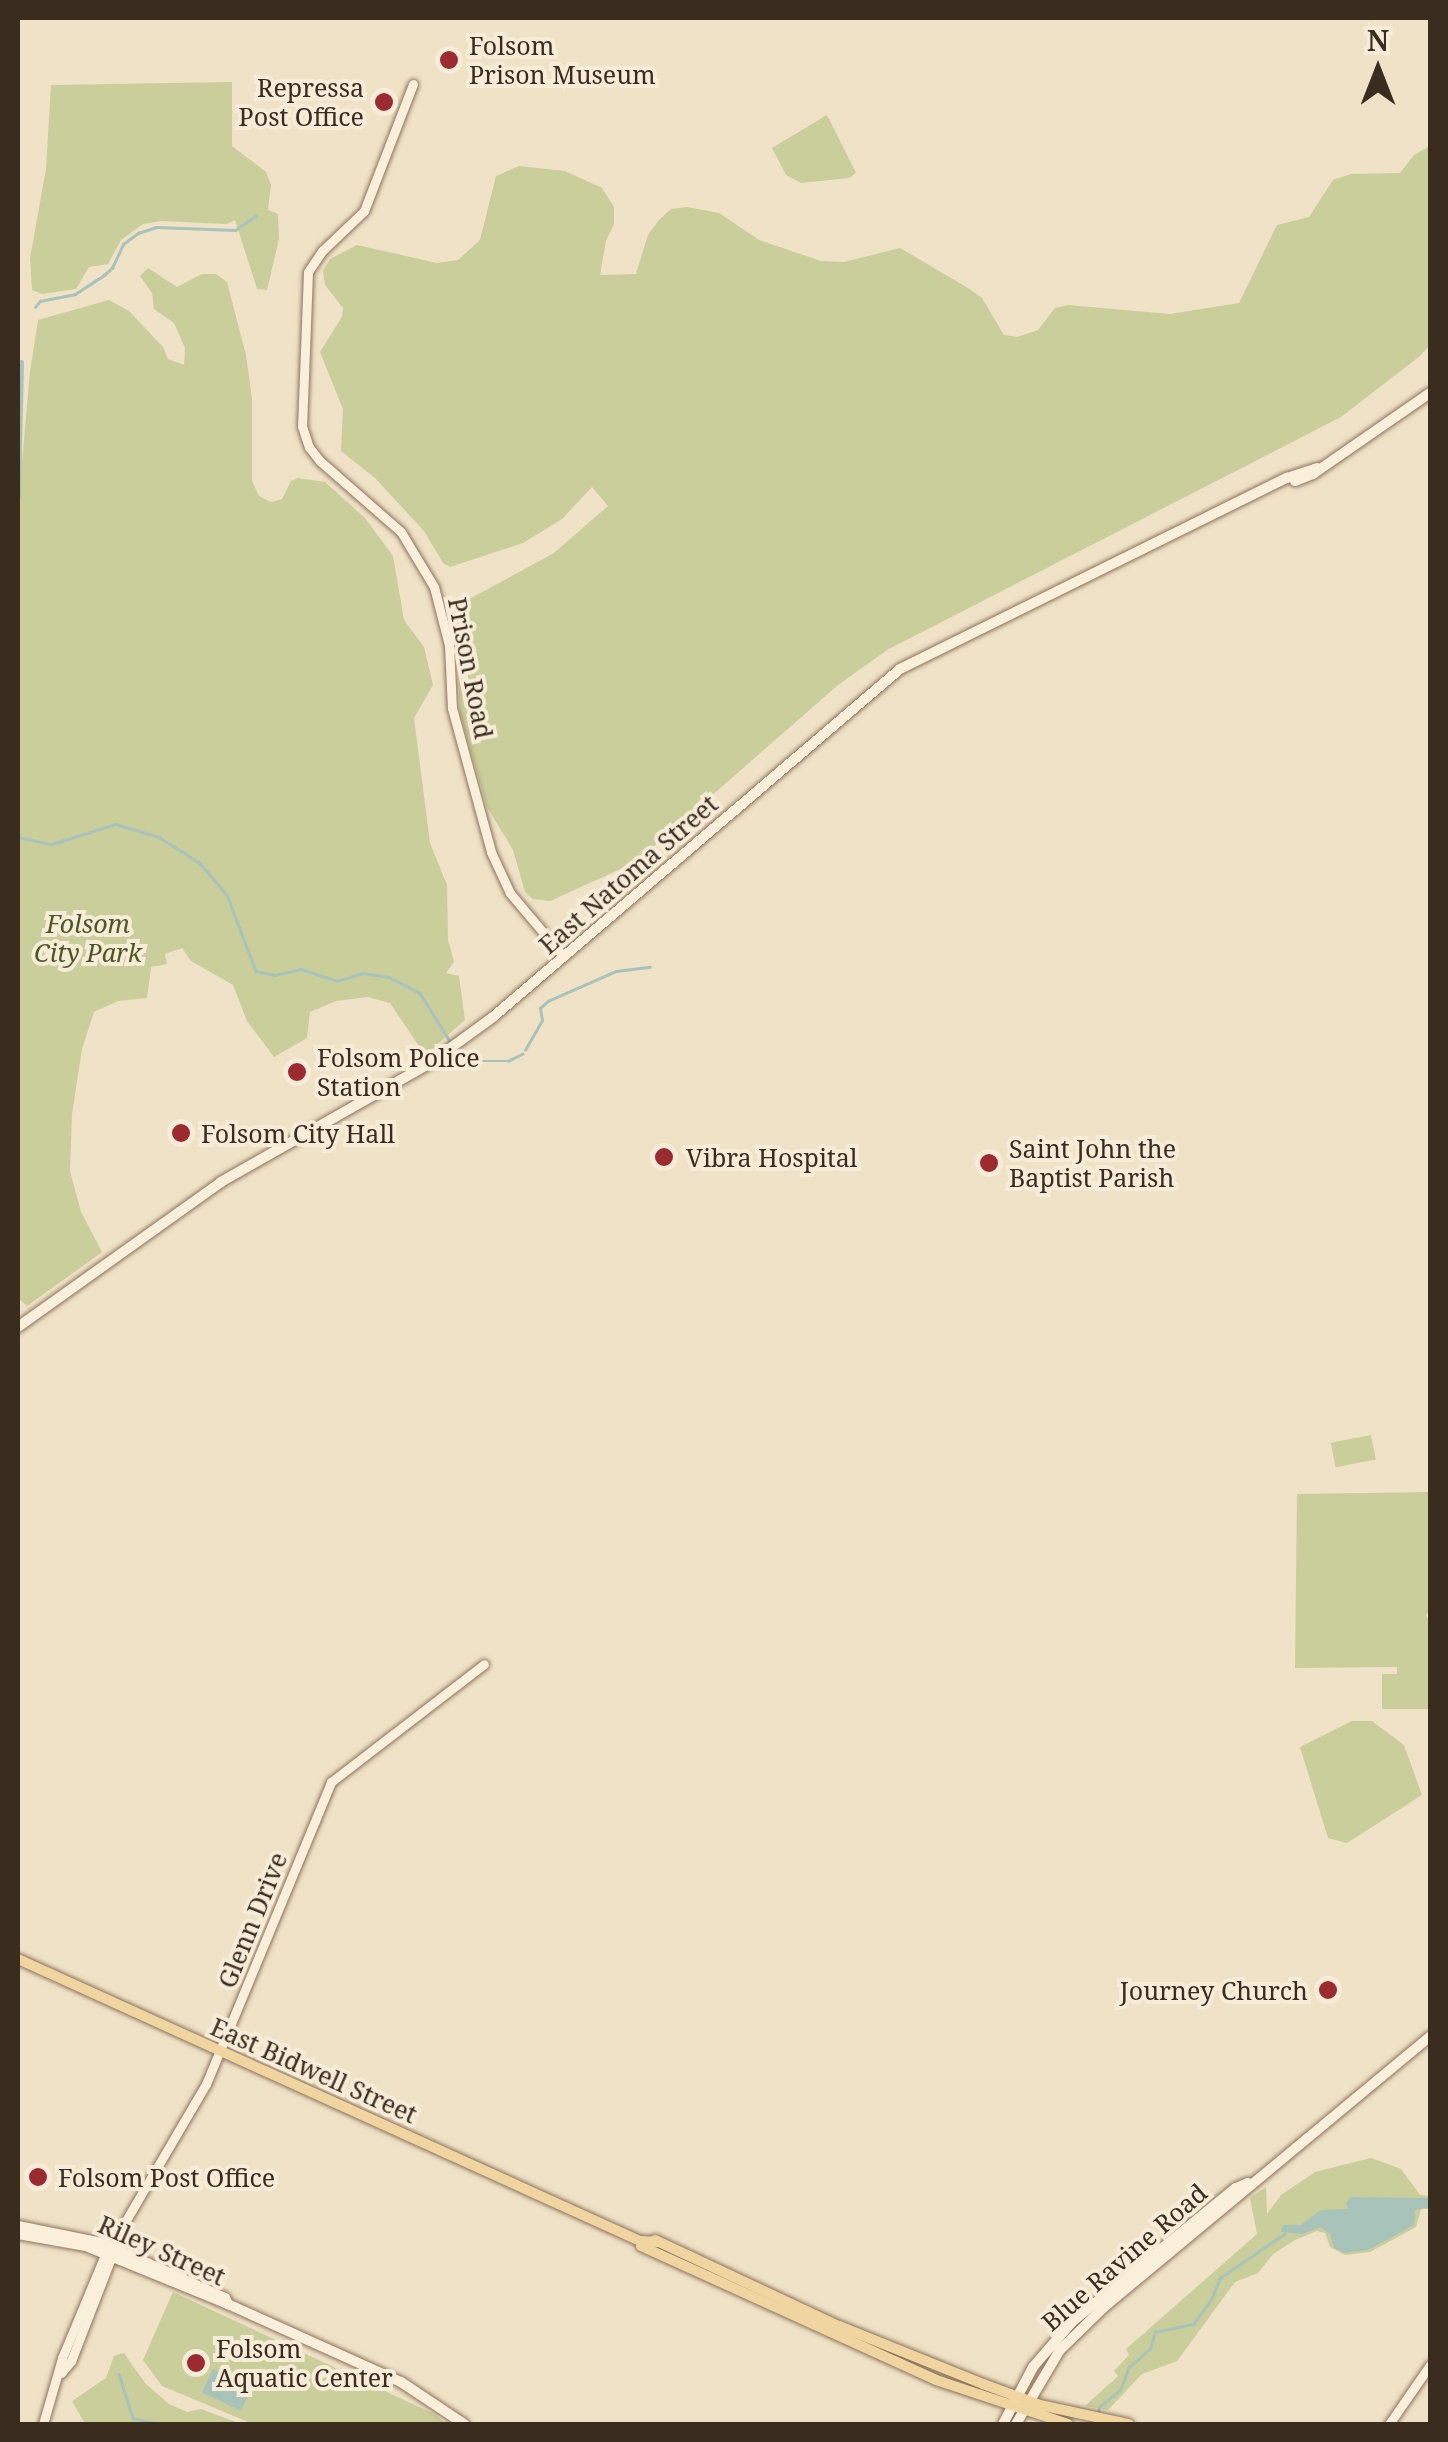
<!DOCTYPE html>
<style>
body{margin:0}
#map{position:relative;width:1448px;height:2442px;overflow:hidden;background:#efe2c7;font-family:"Noto Serif",serif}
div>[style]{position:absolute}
.green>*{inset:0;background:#c9ce9a;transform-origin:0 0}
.water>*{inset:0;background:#a8c3ba;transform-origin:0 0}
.stream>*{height:2.5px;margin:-1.25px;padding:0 1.25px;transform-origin:1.25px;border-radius:1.25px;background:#a8c3ba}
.canal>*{height:6px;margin:-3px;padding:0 3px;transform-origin:3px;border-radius:3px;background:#a8c3ba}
.roads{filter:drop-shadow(0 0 2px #8b735c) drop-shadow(0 0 2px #8b735c)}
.tertiary>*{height:9px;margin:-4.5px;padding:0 4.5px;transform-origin:4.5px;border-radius:4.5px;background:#f9efdb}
.secondary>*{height:10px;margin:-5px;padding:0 5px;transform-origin:5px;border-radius:5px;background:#f9efdb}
.primary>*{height:10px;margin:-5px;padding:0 5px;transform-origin:5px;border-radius:5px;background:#f1d5a0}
.dots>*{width:28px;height:28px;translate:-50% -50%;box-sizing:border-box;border:5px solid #f6ecd7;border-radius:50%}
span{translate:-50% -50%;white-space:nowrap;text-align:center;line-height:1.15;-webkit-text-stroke:8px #f6ecd7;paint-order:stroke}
.poi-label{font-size:25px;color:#3b2c20}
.left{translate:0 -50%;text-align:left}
.right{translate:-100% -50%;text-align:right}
.street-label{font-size:25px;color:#3b2c20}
.park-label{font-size:25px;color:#4d5826;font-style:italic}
.frame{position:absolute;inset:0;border:20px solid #3b2c20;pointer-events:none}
.north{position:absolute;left:1328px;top:20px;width:100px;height:100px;-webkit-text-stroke:8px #f6ecd7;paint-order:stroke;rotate:0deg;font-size:28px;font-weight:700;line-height:40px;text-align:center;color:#3b2c20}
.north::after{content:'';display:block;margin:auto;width:35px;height:45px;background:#3b2c20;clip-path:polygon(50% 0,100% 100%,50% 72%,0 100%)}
</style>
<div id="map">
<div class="green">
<i style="clip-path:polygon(232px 82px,232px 146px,266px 172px,271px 185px,268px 210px,278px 214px,279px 239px,267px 290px,257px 289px,235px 220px,227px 224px,161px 221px,143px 224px,121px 240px,108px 264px,89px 267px,76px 289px,42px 294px,32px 290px,30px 258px,46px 169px,51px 85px)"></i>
<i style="clip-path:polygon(827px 115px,856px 173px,849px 178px,801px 183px,786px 175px,772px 148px)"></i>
<i style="clip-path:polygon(1430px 146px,1430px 345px,1420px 356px,1341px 417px,887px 650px,838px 685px,636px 862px,550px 901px,532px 899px,525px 892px,513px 850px,487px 807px,460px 713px,455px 607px,554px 553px,608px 506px,592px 487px,562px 519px,523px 543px,450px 567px,443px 563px,424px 531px,375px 478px,341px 451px,343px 409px,320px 352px,342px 317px,343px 308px,325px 285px,323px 271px,330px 259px,357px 245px,437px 263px,458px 260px,480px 240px,496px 176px,519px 166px,565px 171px,602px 188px,614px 207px,614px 224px,606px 241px,600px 275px,636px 274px,648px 235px,659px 220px,671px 209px,687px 207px,719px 213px,759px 240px,821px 261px,844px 262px,900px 248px,968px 288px,982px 298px,1004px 335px,1017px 337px,1038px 330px,1055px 308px,1068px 305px,1170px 314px,1239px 303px,1277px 225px,1309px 217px,1333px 180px,1351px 174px,1400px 173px,1414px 155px)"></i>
<i style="clip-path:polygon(148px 268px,177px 287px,202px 274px,216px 274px,227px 282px,246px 355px,252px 399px,252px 481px,259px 496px,271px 502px,282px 499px,291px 481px,298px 478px,325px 482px,365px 518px,393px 556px,404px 620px,424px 647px,433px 685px,414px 718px,430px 843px,447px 885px,448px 940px,454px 962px,446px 973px,459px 976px,465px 1020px,425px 1055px,390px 1003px,368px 997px,336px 1001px,310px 1012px,307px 1038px,274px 1057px,247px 1021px,233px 985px,191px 961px,182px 948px,165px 954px,167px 964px,151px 967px,147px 998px,118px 1001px,94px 1012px,82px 1049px,72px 1114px,70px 1171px,81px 1212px,102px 1252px,27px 1306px,18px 1298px,18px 507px,30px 372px,38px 320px,109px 300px,129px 311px,163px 347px,168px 359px,184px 365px,185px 348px,174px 323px,154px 309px,152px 293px,140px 276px)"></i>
<i style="left:1371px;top:1435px;width:25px;height:41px;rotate:79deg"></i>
<i style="clip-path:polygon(1430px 1492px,1430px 1611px,1426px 1615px,1430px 1623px,1430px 1709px,1382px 1709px,1382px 1674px,1397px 1674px,1397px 1667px,1295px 1668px,1297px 1494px)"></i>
<i style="clip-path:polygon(1352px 1721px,1372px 1721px,1404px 1745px,1422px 1795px,1347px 1843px,1328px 1838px,1300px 1747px)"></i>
<i style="clip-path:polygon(1371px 2158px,1401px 2169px,1420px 2195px,1430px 2196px,1430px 2215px,1428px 2209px,1421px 2209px,1416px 2227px,1370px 2252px,1345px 2255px,1330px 2247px,1325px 2233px,1317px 2231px,1295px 2240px,1273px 2254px,1258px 2273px,1235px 2282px,1177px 2361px,1142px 2374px,1108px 2410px,1085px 2406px,1118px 2376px,1114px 2371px,1129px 2355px,1126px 2349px,1257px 2234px,1250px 2198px,1266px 2187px,1267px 2214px,1281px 2195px,1315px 2172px)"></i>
<i style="clip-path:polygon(173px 2292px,434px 2414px,447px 2424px,253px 2424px,162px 2386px,143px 2360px)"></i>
<i style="clip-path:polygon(124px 2353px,145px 2383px,169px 2404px,187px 2412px,201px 2409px,241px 2424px,85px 2424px,72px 2401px,106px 2378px,114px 2356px)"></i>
</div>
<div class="water">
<i style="clip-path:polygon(1351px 2197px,1430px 2198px,1430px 2207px,1415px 2210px,1414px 2225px,1368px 2250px,1344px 2253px,1334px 2248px,1330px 2234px,1320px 2227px,1303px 2234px,1281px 2232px,1282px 2225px,1301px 2225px,1321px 2210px,1348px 2209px,1346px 2203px)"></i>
<i style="left:213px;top:2369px;width:43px;height:26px;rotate:25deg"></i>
</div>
<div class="stream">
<i style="left:35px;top:307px;width:8px;rotate:-50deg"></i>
<i style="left:40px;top:301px;width:36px;rotate:-11deg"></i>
<i style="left:75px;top:294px;width:35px;rotate:-33deg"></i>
<i style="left:104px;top:275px;width:11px;rotate:-41deg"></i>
<i style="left:112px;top:268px;width:26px;rotate:-65deg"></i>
<i style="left:123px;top:244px;width:19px;rotate:-36deg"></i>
<i style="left:138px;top:233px;width:19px;rotate:-18deg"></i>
<i style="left:156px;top:227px;width:79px;rotate:2.2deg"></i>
<i style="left:235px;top:230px;width:25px;rotate:-34deg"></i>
<i style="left:18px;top:837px;width:35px;rotate:12deg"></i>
<i style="left:52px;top:844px;width:67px;rotate:-17.4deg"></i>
<i style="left:116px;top:824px;width:45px;rotate:16.8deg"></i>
<i style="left:159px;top:837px;width:49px;rotate:32.4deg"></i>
<i style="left:200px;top:863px;width:42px;rotate:49.8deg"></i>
<i style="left:227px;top:895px;width:81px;rotate:69.1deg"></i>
<i style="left:256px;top:971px;width:19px;rotate:12deg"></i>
<i style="left:275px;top:975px;width:27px;rotate:-13deg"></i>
<i style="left:301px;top:969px;width:38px;rotate:18deg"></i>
<i style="left:337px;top:981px;width:27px;rotate:-17deg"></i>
<i style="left:363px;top:973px;width:26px;rotate:9deg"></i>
<i style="left:389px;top:977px;width:35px;rotate:27deg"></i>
<i style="left:420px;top:993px;width:59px;rotate:58.2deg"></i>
<i style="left:456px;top:1049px;width:20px;rotate:37deg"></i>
<i style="left:472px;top:1061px;width:36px"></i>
<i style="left:508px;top:1061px;width:16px;rotate:-27deg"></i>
<i style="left:525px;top:1050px;width:34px;rotate:-60deg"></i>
<i style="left:542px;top:1021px;width:13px;rotate:-99deg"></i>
<i style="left:540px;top:1008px;width:11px;rotate:-41deg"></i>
<i style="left:548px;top:1001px;width:74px;rotate:-23.8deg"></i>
<i style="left:616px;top:971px;width:34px;rotate:-7deg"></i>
<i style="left:119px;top:2374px;width:46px;rotate:72.3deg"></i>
<i style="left:133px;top:2418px;width:28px;rotate:13deg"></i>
<i style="left:1098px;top:2414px;width:7px;rotate:-82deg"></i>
<i style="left:1099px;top:2407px;width:27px;rotate:-39deg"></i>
<i style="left:1120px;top:2390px;width:25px;rotate:-69deg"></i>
<i style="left:1129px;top:2367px;width:28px;rotate:-41deg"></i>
<i style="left:1150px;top:2349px;width:18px;rotate:-74deg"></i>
<i style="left:1155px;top:2332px;width:39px;rotate:-12deg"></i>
<i style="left:1193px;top:2324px;width:30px;rotate:-53deg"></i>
<i style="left:1211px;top:2300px;width:24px;rotate:-68deg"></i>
<i style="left:1220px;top:2278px;width:78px;rotate:-34.5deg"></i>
</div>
<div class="canal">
<i style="left:18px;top:496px;width:133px;rotate:-88.7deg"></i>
</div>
<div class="roads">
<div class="tertiary">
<i style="left:413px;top:84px;width:136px;rotate:111.1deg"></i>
<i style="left:364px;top:211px;width:58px;rotate:136.4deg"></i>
<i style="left:322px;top:251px;width:25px;rotate:124deg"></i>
<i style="left:308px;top:272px;width:154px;rotate:92.2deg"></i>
<i style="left:302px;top:426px;width:22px;rotate:72deg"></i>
<i style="left:309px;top:447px;width:18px;rotate:52deg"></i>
<i style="left:320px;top:461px;width:108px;rotate:41.2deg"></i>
<i style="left:401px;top:532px;width:64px;rotate:59deg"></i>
<i style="left:434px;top:587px;width:60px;rotate:75.5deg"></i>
<i style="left:449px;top:645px;width:63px;rotate:87.3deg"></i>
<i style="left:452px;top:708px;width:149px;rotate:74.8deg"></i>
<i style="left:491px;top:852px;width:45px;rotate:65.1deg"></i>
<i style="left:510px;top:893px;width:82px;rotate:49.9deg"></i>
<i style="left:61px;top:2373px;width:16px;rotate:-50deg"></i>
<i style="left:71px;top:2361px;width:149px;rotate:-68.8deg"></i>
<i style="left:125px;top:2222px;width:160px;rotate:-59.6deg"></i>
<i style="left:206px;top:2084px;width:327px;rotate:-67.5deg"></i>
<i style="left:331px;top:1782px;width:193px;rotate:-37.6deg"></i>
<i style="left:43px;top:2424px;width:69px;rotate:-73.9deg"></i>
<i style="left:62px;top:2358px;width:117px;rotate:-67.4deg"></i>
<i style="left:1389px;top:2424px;width:72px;rotate:-55.2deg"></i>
</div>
<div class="secondary">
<i style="left:1295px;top:481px;width:19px;rotate:-21deg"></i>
<i style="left:1313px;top:474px;width:142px;rotate:-34.7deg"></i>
<i style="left:18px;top:1327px;width:249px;rotate:-35.5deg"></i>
<i style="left:221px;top:1182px;width:237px;rotate:-29.6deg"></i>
<i style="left:427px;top:1065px;width:82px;rotate:-36deg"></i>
<i style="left:493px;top:1017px;width:535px;rotate:-40.53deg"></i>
<i style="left:900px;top:669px;width:432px;rotate:-26.3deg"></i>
<i style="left:1287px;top:478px;width:32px;rotate:-18deg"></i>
<i style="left:18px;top:2226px;width:87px;rotate:11.3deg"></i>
<i style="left:103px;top:2243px;width:134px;rotate:24.3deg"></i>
<i style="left:225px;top:2298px;width:7px;rotate:63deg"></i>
<i style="left:18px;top:2234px;width:69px;rotate:10deg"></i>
<i style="left:86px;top:2246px;width:153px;rotate:22.2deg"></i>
<i style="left:228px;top:2304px;width:190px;rotate:24.3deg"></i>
<i style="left:401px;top:2382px;width:76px;rotate:33.7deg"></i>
<i style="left:1003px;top:2424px;width:64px;rotate:-62.2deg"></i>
<i style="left:1033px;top:2367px;width:60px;rotate:-49.1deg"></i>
<i style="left:1072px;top:2322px;width:212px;rotate:-39.3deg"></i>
<i style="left:1236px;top:2188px;width:13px;rotate:-23deg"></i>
<i style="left:1016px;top:2424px;width:86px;rotate:-59.3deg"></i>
<i style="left:1060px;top:2350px;width:60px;rotate:-44.3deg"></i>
<i style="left:1103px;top:2308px;width:425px;rotate:-39.7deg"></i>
</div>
<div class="primary">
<i style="left:18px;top:1959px;width:683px;rotate:24.39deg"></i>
<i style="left:640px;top:2241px;width:18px;rotate:3deg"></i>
<i style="left:655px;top:2240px;width:203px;rotate:25.1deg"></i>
<i style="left:839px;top:2326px;width:155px;rotate:21.9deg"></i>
<i style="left:983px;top:2384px;width:61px;rotate:20.2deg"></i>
<i style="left:1040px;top:2405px;width:91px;rotate:12.1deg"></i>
<i style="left:641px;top:2246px;width:324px;rotate:24.4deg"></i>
<i style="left:936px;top:2380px;width:139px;rotate:18.4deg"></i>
</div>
</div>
<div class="dots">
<i style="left:449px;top:60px;background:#9b2b30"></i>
<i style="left:384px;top:102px;background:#9b2b30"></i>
<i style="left:297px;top:1072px;background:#9b2b30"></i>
<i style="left:181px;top:1133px;background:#9b2b30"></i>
<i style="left:664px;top:1157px;background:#9b2b30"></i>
<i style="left:989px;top:1163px;background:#9b2b30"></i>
<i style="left:1328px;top:1990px;background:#9b2b30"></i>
<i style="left:38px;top:2177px;background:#9b2b30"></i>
<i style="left:196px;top:2363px;background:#9b2b30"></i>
</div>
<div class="poi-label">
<span class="left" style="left:469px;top:60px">Folsom<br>Prison Museum</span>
<span class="right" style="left:364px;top:102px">Repressa<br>Post Office</span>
<span class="left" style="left:317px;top:1072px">Folsom Police<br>Station</span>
<span class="left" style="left:201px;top:1133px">Folsom City Hall</span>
<span class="left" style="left:1009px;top:1163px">Saint John the<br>Baptist Parish</span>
<span class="left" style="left:686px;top:1157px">Vibra Hospital</span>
<span class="right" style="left:1308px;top:1990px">Journey Church</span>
<span class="left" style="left:58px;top:2177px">Folsom Post Office</span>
<span class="left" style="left:216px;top:2363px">Folsom<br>Aquatic Center</span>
</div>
<div class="street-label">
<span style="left:471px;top:668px;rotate:79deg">Prison Road</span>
<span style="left:628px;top:874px;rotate:-41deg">East Natoma Street</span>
<span style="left:252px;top:1920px;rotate:-68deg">Glenn Drive</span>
<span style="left:314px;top:2070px;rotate:24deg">East Bidwell Street</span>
<span style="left:162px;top:2250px;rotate:24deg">Riley Street</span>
<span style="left:1124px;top:2257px;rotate:-41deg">Blue Ravine Road</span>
</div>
<div class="park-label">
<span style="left:88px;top:938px">Folsom<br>City Park</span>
</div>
<div class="frame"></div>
<div class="north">N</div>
</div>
